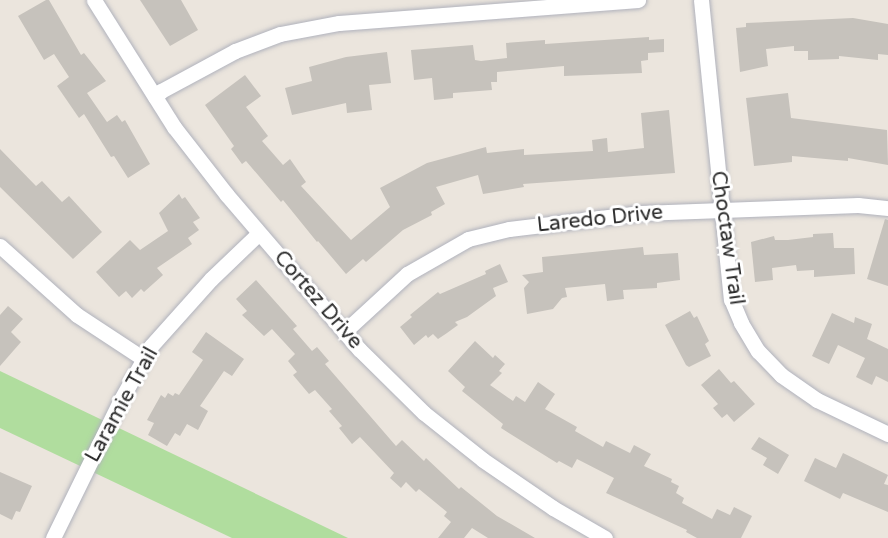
<!DOCTYPE html>
<style>
body{margin:0}
#map{position:relative;width:888px;height:538px;overflow:hidden;background:#ebe5dd;font-family:"Varela Round",sans-serif}
div>[style]{position:absolute}
.green>*{inset:0;background:#b0dd9e}
.building>*{inset:0;background:#c6c2bc}
.roads{filter:drop-shadow(0 0 2px #b0b2bc) drop-shadow(0 0 2px #b0b2bc)}
.street>*{height:15px;margin:-7.5px;padding:0 7.5px;transform-origin:7.5px;border-radius:7.5px;background:#fff}
span{translate:-50% -50%;white-space:nowrap;text-align:center;line-height:1.15;-webkit-text-stroke:6px #fff;paint-order:stroke}
.street-label{font-size:21px;color:#2a2a2a}
</style>
<div id="map">
<div class="green">
<i style="clip-path:polygon(0 371px,348px 538px,232px 538px,0 428px)"></i>
</div>
<div class="building">
<i style="clip-path:polygon(46px 0,49px 0,81px 55px,84px 53px,106px 81px,87px 93px,107px 122px,117px 115px,122px 122px,125px 120px,150px 164px,128px 178px,114px 156px,111px 157px,84px 114px,79px 118px,57px 86px,69px 77px,54px 54px,44px 60px,18px 16px)"></i>
<i style="clip-path:polygon(140px 0,181px 0,198px 30px,170px 46px)"></i>
<i style="clip-path:polygon(853px 18px,888px 24px,888px 55px,878px 54px,878px 60px,839px 56px,839px 59px,808px 60px,808px 51px,794px 51px,794px 46px,766px 49px,768px 66px,740px 72px,736px 28px,746px 27px,746px 23px)"></i>
<i style="clip-path:polygon(649px 37px,649px 40px,664px 39px,664px 52px,648px 53px,648px 60px,641px 61px,642px 73px,564px 76px,564px 66px,497px 72px,497px 82px,491px 82px,492px 90px,453px 93px,453px 98px,434px 100px,432px 78px,414px 80px,411px 50px,473px 45px,475px 60px,481px 61px,507px 58px,506px 43px,545px 40px,545px 44px)"></i>
<i style="clip-path:polygon(387px 52px,391px 83px,369px 85px,372px 110px,347px 113px,346px 103px,292px 115px,285px 88px,312px 81px,309px 67px,346px 57px)"></i>
<i style="clip-path:polygon(245px 75px,261px 96px,246px 107px,268px 136px,262px 141px,283px 165px,290px 159px,306px 182px,301px 186px,351px 240px,390px 207px,380px 188px,427px 163px,486px 147px,487px 153px,524px 149px,524px 155px,593px 151px,592px 140px,607px 138px,608px 152px,644px 148px,641px 113px,669px 110px,675px 173px,523px 184px,524px 187px,483px 194px,478px 175px,436px 187px,445px 204px,431px 212px,432px 215px,403px 230px,366px 262px,363px 259px,346px 274px,318px 241px,317px 242px,283px 200px,281px 202px,246px 161px,242px 164px,231px 149px,234px 146px,205px 105px)"></i>
<i style="clip-path:polygon(788px 93px,791px 118px,887px 130px,888px 165px,848px 158px,848px 161px,792px 156px,792px 162px,754px 166px,746px 98px)"></i>
<i style="clip-path:polygon(0 149px,36px 186px,42px 181px,62px 202px,69px 196px,102px 232px,73px 259px,0 187px)"></i>
<i style="clip-path:polygon(179px 194px,182px 199px,185px 197px,200px 218px,193px 222px,199px 230px,188px 238px,192px 244px,157px 268px,163px 275px,144px 292px,141px 289px,132px 298px,126px 291px,119px 297px,96px 272px,130px 240px,140px 250px,168px 231px,159px 213px)"></i>
<i style="clip-path:polygon(885px 219px,888px 220px,888px 286px,867px 279px)"></i>
<i style="clip-path:polygon(833px 233px,834px 248px,854px 248px,855px 274px,814px 277px,814px 270px,797px 271px,796px 265px,772px 268px,773px 280px,755px 282px,751px 242px,774px 236px,775px 240px,788px 240px,813px 237px,813px 234px)"></i>
<i style="clip-path:polygon(643px 247px,644px 255px,678px 253px,680px 280px,657px 283px,657px 288px,623px 290px,624px 299px,607px 301px,605px 284px,565px 288px,567px 297px,562px 298px,553px 309px,527px 314px,524px 288px,529px 282px,522px 275px,543px 272px,542px 257px)"></i>
<i style="clip-path:polygon(500px 264px,508px 282px,493px 288px,496px 296px,467px 317px,455px 322px,458px 325px,447px 333px,438px 339px,433px 334px,428px 338px,426px 335px,414px 345px,400px 327px,412px 317px,410px 315px,438px 292px,440px 294px,486px 274px,485px 271px)"></i>
<i style="clip-path:polygon(256px 280px,297px 326px,293px 329px,312px 351px,317px 347px,329px 361px,325px 364px,396px 446px,402px 440px,424px 461px,426px 458px,459px 489px,461px 487px,497px 516px,535px 538px,488px 538px,472px 528px,464px 538px,438px 538px,451px 522px,444px 516px,447px 512px,419px 489px,416px 492px,406px 482px,401px 488px,390px 478px,394px 473px,360px 437px,352px 444px,339px 428px,342px 426px,329px 411px,332px 409px,315px 390px,309px 394px,293px 375px,297px 372px,288px 361px,295px 354px,272px 329px,264px 336px,242px 315px,247px 311px,236px 299px)"></i>
<i style="clip-path:polygon(8px 306px,23px 319px,11px 332px,21px 342px,0 366px,0 315px)"></i>
<i style="clip-path:polygon(690px 311px,694px 318px,697px 316px,709px 341px,705px 344px,711px 356px,689px 367px,686px 365px,665px 325px)"></i>
<i style="clip-path:polygon(832px 313px,854px 323px,855px 317px,872px 324px,867px 339px,888px 349px,888px 382px,876px 376px,872px 385px,856px 377px,865px 358px,838px 345px,829px 364px,812px 356px)"></i>
<i style="clip-path:polygon(206px 332px,244px 359px,232px 376px,224px 371px,200px 406px,208px 411px,198px 430px,187px 424px,180px 436px,175px 433px,167px 446px,148px 435px,154px 423px,147px 420px,161px 395px,165px 398px,168px 393px,173px 396px,175px 393px,179px 395px,203px 360px,192px 352px)"></i>
<i style="clip-path:polygon(475px 341px,493px 358px,495px 355px,505px 364px,499px 371px,502px 373px,490px 385px,513px 401px,516px 396px,525px 402px,538px 382px,555px 394px,545px 409px,577px 427px,575px 431px,603px 447px,606px 441px,630px 453px,634px 445px,651px 454px,644px 466px,672px 479px,671px 482px,679px 486px,676px 493px,684px 498px,682px 503px,712px 519px,717px 509px,730px 515px,734px 507px,752px 516px,741px 538px,697px 538px,686px 532px,687px 530px,606px 493px,614px 478px,577px 459px,572px 468px,559px 461px,557px 463px,501px 428px,503px 424px,462px 391px,465px 387px,448px 371px)"></i>
<i style="clip-path:polygon(719px 369px,731px 383px,734px 381px,755px 404px,734px 422px,727px 414px,722px 418px,713px 408px,718px 404px,701px 385px)"></i>
<i style="clip-path:polygon(759px 437px,789px 455px,778px 474px,763px 465px,767px 458px,751px 449px)"></i>
<i style="clip-path:polygon(843px 453px,888px 475px,884px 484px,888px 485px,888px 512px,843px 493px,840px 499px,804px 481px,815px 458px,836px 468px)"></i>
<i style="clip-path:polygon(0 472px,32px 486px,20px 512px,16px 511px,12px 520px,0 514px)"></i>
</div>
<div class="roads">
<div class="street">
<i style="left:94px;top:0;width:150px;rotate:57.8deg"></i>
<i style="left:174px;top:127px;width:86px;rotate:52.1deg"></i>
<i style="left:227px;top:195px;width:203px;rotate:49.4deg"></i>
<i style="left:359px;top:349px;width:91px;rotate:44.6deg"></i>
<i style="left:424px;top:413px;width:75px;rotate:38.5deg"></i>
<i style="left:483px;top:460px;width:85px;rotate:34.4deg"></i>
<i style="left:553px;top:508px;width:60px;rotate:30deg"></i>
<i style="left:701px;top:0;width:301px;rotate:84.3deg"></i>
<i style="left:731px;top:299px;width:26px;rotate:67deg"></i>
<i style="left:741px;top:323px;width:33px;rotate:59deg"></i>
<i style="left:758px;top:351px;width:33px;rotate:46deg"></i>
<i style="left:781px;top:375px;width:44px;rotate:34.8deg"></i>
<i style="left:817px;top:400px;width:79px;rotate:25.6deg"></i>
<i style="left:155px;top:97px;width:8px;rotate:-45deg"></i>
<i style="left:161px;top:91px;width:84px;rotate:-28.4deg"></i>
<i style="left:235px;top:51px;width:48px;rotate:-20.7deg"></i>
<i style="left:280px;top:34px;width:60px;rotate:-10.6deg"></i>
<i style="left:339px;top:23px;width:300px;rotate:-4.4deg"></i>
<i style="left:0;top:246px;width:103px;rotate:41.9deg"></i>
<i style="left:77px;top:315px;width:80px;rotate:33.3deg"></i>
<i style="left:344px;top:332px;width:86px;rotate:-42.6deg"></i>
<i style="left:407px;top:274px;width:70px;rotate:-29.8deg"></i>
<i style="left:468px;top:239px;width:42px;rotate:-13.7deg"></i>
<i style="left:509px;top:229px;width:133px;rotate:-6.9deg"></i>
<i style="left:641px;top:213px;width:217px;rotate:-2.1deg"></i>
<i style="left:858px;top:205px;width:30px;rotate:6deg"></i>
<i style="left:53px;top:538px;width:153px;rotate:-63.9deg"></i>
<i style="left:120px;top:401px;width:63px;rotate:-60.6deg"></i>
<i style="left:151px;top:346px;width:90px;rotate:-48.2deg"></i>
<i style="left:211px;top:279px;width:66px;rotate:-43.8deg"></i>
</div>
</div>
<div class="street-label">
<span style="left:600px;top:219px;rotate:-6deg">Laredo Drive</span>
<span style="left:727px;top:238px;rotate:82deg">Choctaw Trail</span>
<span style="left:318px;top:300px;rotate:49deg">Cortez Drive</span>
<span style="left:122px;top:405px;rotate:-61deg">Laramie Trail</span>
</div>
</div>
